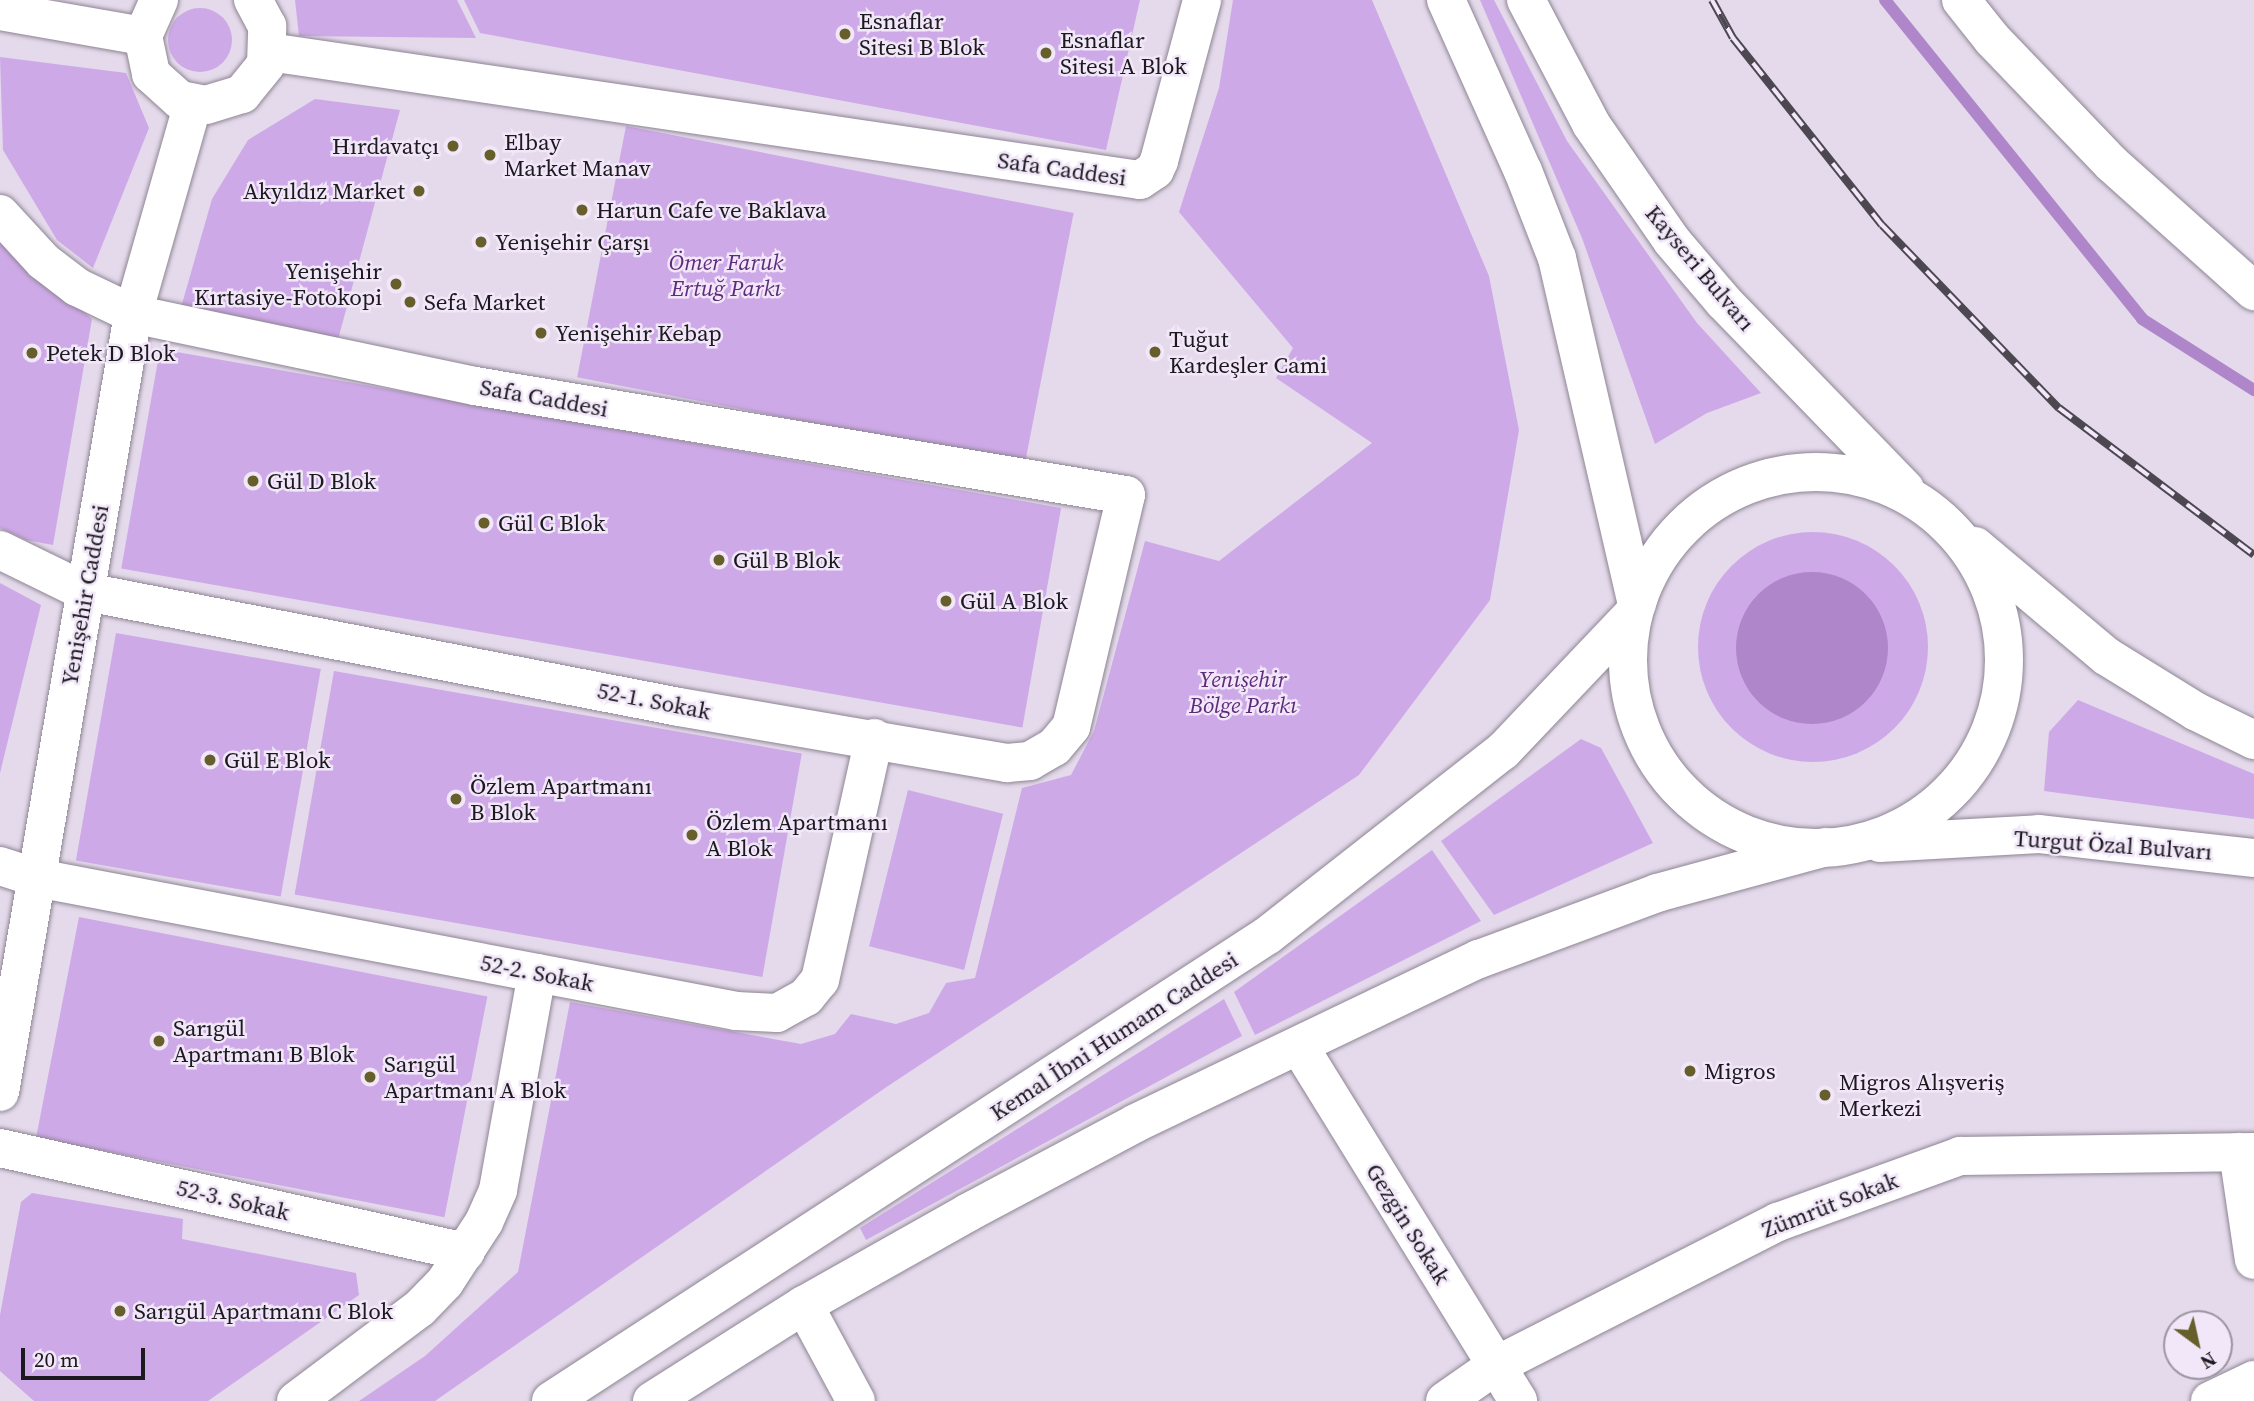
<!DOCTYPE html>
<meta charset="utf-8">
<style>
body{margin:0}
#map{position:relative;width:2254px;height:1401px;overflow:hidden;background:#e4daeb;font-family:"Source Serif 4",serif}
div>[style]{position:absolute}
.green>*{inset:0;background:#cea9e8;transform-origin:0 0}
.round{border-radius:50%}
.water>*{inset:0;background:#af86ca}
.stream>*{height:12px;margin:-6px;padding:0 6px;transform-origin:6px;border-radius:6px;background:#af86ca}
.roads{filter:drop-shadow(0 0 2px #8e8594) drop-shadow(0 0 2px #8e8594)}
.minor>*{height:38px;margin:-19px;padding:0 19px;transform-origin:19px;border-radius:19px;background:#fff}
.primary>*{height:38px;margin:-19px;padding:0 19px;transform-origin:19px;border-radius:19px;background:#fff}
.primary>.ring{margin:-19px;padding:0;box-sizing:content-box;background:none;border:38px solid #fff;border-radius:50%}
.rail>*{height:8px;margin-top:-4px;transform-origin:0;background:repeating-linear-gradient(90deg,#f1e7f8 0 16px,#4c4750 0 32px);box-sizing:border-box;border-block:2px solid #4c4750}
.dots>*{width:19px;height:19px;translate:-50% -50%;box-sizing:border-box;border:4px solid #f1e7f8;border-radius:50%}
span{translate:-50% -50%;white-space:nowrap;text-align:center;line-height:1.15;-webkit-text-stroke:5px #f1e7f8;paint-order:stroke}
.poi-label{font-size:23px;color:#1c191f}
.left{translate:0 -50%;text-align:left}
.right{translate:-100% -50%;text-align:right}
.street-label{font-size:23px;color:#1c191f}
.park-label{font-size:23px;color:#5e2a7b;font-style:italic}
.north{position:absolute;left:2163px;top:1310px;width:70px;height:70px;box-sizing:border-box;background:#f1e7f8;border:2px solid #9c95a1;border-radius:50%;rotate:147deg;font-size:19px;font-weight:700;line-height:28px;text-align:center;color:#1c191f}
.north::after{content:'';display:block;margin:auto;width:24px;height:32px;background:#665e2b;clip-path:polygon(50% 0,100% 100%,50% 72%,0 100%)}
.scale{position:absolute;left:21px;top:1348px;width:124px;height:32px;box-sizing:border-box;border:4px solid #1c191f;border-top:0;padding-left:9px;font-size:21px;line-height:24px;white-space:nowrap;color:#1c191f;-webkit-text-stroke:5px #f1e7f8;paint-order:stroke}
</style>
<div id="map">
<div class="green">
<i style="clip-path:polygon(295px 0,457px 0,476px 38px,299px 36px)"></i>
<i style="clip-path:polygon(464px 0,1140px 0,1106px 150px,480px 33px)"></i>
<i style="clip-path:polygon(1233px 0,1372px 0,1489px 276px,1519px 430px,1490px 600px,1359px 775px,885px 1088px,435px 1401px,359px 1401px,425px 1356px,518px 1272px,570px 1002px,801px 1044px,835px 1034px,851px 1014px,896px 1024px,929px 1013px,946px 983px,975px 978px,1022px 788px,1071px 775px,1094px 731px,1145px 541px,1219px 561px,1372px 443px,1276px 378px,1293px 348px,1179px 212px,1219px 88px)"></i>
<i style="clip-path:polygon(1480px 0,1494px 0,1567px 141px,1697px 323px,1761px 393px,1707px 413px,1655px 444px,1582px 238px)"></i>
<i class="round" style="left:168px;top:8px;width:64px;height:64px"></i>
<i style="clip-path:polygon(0 57px,126px 73px,149px 128px,93px 268px,57px 240px,3px 150px)"></i>
<i style="clip-path:polygon(315px 99px,400px 110px,336px 347px,180px 311px,212px 199px,248px 140px)"></i>
<i style="left:626px;top:126px;width:456px;height:256px;rotate:11deg"></i>
<i style="clip-path:polygon(0 240px,92px 319px,53px 545px,26px 540px,0 528px)"></i>
<i style="left:160px;top:349px;width:915px;height:223px;rotate:10deg"></i>
<i class="round" style="left:1698px;top:532px;width:230px;height:230px"></i>
<i style="clip-path:polygon(0 583px,41px 605px,0 773px)"></i>
<i style="left:116px;top:633px;width:208px;height:231px;rotate:10deg"></i>
<i style="left:334px;top:671px;width:475px;height:227px;rotate:10deg"></i>
<i style="clip-path:polygon(2078px 700px,2254px 774px,2254px 819px,2044px 791px,2049px 732px)"></i>
<i style="clip-path:polygon(1581px 739px,1601px 748px,1653px 843px,1494px 915px,1441px 841px)"></i>
<i style="left:908px;top:790px;width:98px;height:161px;rotate:14deg"></i>
<i style="clip-path:polygon(1432px 850px,1481px 921px,1255px 1035px,1234px 992px)"></i>
<i style="left:79px;top:917px;width:416px;height:225px;rotate:11deg"></i>
<i style="clip-path:polygon(1224px 999px,1242px 1036px,866px 1240px,860px 1228px)"></i>
<i style="clip-path:polygon(32px 1193px,183px 1219px,182px 1239px,356px 1273px,359px 1295px,208px 1401px,34px 1401px,0 1371px,0 1315px,21px 1202px)"></i>
</div>
<div class="water">
<i class="round" style="left:1736px;top:572px;width:152px;height:152px"></i>
</div>
<div class="stream">
<i style="left:1885px;top:0;width:410px;rotate:51.1deg"></i>
<i style="left:2142px;top:319px;width:133px;rotate:32.4deg"></i>
</div>
<div class="roads">
<div class="minor">
<i style="left:159px;top:0;width:39px;rotate:114deg"></i>
<i style="left:143px;top:36px;width:39px;rotate:78deg"></i>
<i style="left:151px;top:74px;width:39px;rotate:42deg"></i>
<i style="left:180px;top:100px;width:26px;rotate:11deg"></i>
<i style="left:206px;top:105px;width:38px;rotate:-17deg"></i>
<i style="left:242px;top:94px;width:38px;rotate:-51deg"></i>
<i style="left:266px;top:64px;width:38px;rotate:-88deg"></i>
<i style="left:267px;top:26px;width:30px;rotate:-118deg"></i>
<i style="left:1961px;top:0;width:50px;rotate:51.5deg"></i>
<i style="left:1992px;top:39px;width:173px;rotate:46.2deg"></i>
<i style="left:2112px;top:164px;width:191px;rotate:41.8deg"></i>
<i style="left:0;top:11px;width:145px;rotate:9.9deg"></i>
<i style="left:269px;top:52px;width:880px;rotate:8.36deg"></i>
<i style="left:1140px;top:180px;width:18px;rotate:-34deg"></i>
<i style="left:1155px;top:170px;width:10px;rotate:-66deg"></i>
<i style="left:1159px;top:161px;width:167px;rotate:-75deg"></i>
<i style="left:0;top:214px;width:64px;rotate:47.5deg"></i>
<i style="left:43px;top:261px;width:43px;rotate:37.4deg"></i>
<i style="left:77px;top:287px;width:62px;rotate:25.7deg"></i>
<i style="left:133px;top:314px;width:349px;rotate:11.9deg"></i>
<i style="left:475px;top:386px;width:660px;rotate:9.51deg"></i>
<i style="left:1126px;top:495px;width:238px;rotate:103.3deg"></i>
<i style="left:1071px;top:727px;width:26px;rotate:130deg"></i>
<i style="left:1054px;top:747px;width:28px;rotate:150deg"></i>
<i style="left:1030px;top:761px;width:23px;rotate:175deg"></i>
<i style="left:1007px;top:763px;width:333px;rotate:-170.3deg"></i>
<i style="left:679px;top:707px;width:604px;rotate:-169.02deg"></i>
<i style="left:86px;top:592px;width:96px;rotate:-154deg"></i>
<i style="left:0;top:866px;width:39px;rotate:18deg"></i>
<i style="left:37px;top:878px;width:509px;rotate:10.76deg"></i>
<i style="left:537px;top:973px;width:203px;rotate:10.8deg"></i>
<i style="left:736px;top:1011px;width:41px;rotate:2.8deg"></i>
<i style="left:777px;top:1013px;width:33px;rotate:-29deg"></i>
<i style="left:806px;top:997px;width:22px;rotate:-51deg"></i>
<i style="left:820px;top:980px;width:248px;rotate:-77.4deg"></i>
<i style="left:1299px;top:1046px;width:417px;rotate:58.3deg"></i>
<i style="left:0;top:1092px;width:789px;rotate:-80.3deg"></i>
<i style="left:133px;top:314px;width:218px;rotate:-74.1deg"></i>
<i style="left:0;top:1148px;width:477px;rotate:12.6deg"></i>
<i style="left:2238px;top:1152px;width:109px;rotate:81.6deg"></i>
<i style="left:804px;top:1305px;width:109px;rotate:61.6deg"></i>
<i style="left:296px;top:1401px;width:155px;rotate:-36.9deg"></i>
<i style="left:420px;top:1308px;width:36px;rotate:-46deg"></i>
<i style="left:445px;top:1282px;width:72px;rotate:-57deg"></i>
<i style="left:484px;top:1222px;width:35px;rotate:-66deg"></i>
<i style="left:498px;top:1190px;width:220px;rotate:-79.8deg"></i>
<i style="left:1445px;top:1401px;width:61px;rotate:-35deg"></i>
<i style="left:1495px;top:1366px;width:318px;rotate:-27deg"></i>
<i style="left:1778px;top:1222px;width:194px;rotate:-19.9deg"></i>
<i style="left:1960px;top:1156px;width:294px;rotate:-0.8deg"></i>
<i style="left:2210px;top:1401px;width:49px;rotate:-25.5deg"></i>
</div>
<div class="primary">
<i style="left:1446px;top:0;width:188px;rotate:65.8deg"></i>
<i style="left:1523px;top:171px;width:93px;rotate:68.7deg"></i>
<i style="left:1557px;top:258px;width:355px;rotate:77deg"></i>
<i style="left:1526px;top:0;width:140px;rotate:62.3deg"></i>
<i style="left:1591px;top:124px;width:142px;rotate:55.3deg"></i>
<i style="left:1672px;top:241px;width:80px;rotate:49.6deg"></i>
<i style="left:1724px;top:302px;width:260px;rotate:45.9deg"></i>
<i class="ring" style="left:1628px;top:472px;width:338px;height:338px"></i>
<i style="left:1975px;top:546px;width:171px;rotate:40deg"></i>
<i style="left:2106px;top:656px;width:105px;rotate:31.7deg"></i>
<i style="left:2195px;top:711px;width:66px;rotate:26.2deg"></i>
<i style="left:1880px;top:843px;width:159px;rotate:-3.2deg"></i>
<i style="left:2039px;top:834px;width:216px;rotate:6.4deg"></i>
<i style="left:551px;top:1401px;width:855px;rotate:-33.02deg"></i>
<i style="left:1268px;top:935px;width:298px;rotate:-38.1deg"></i>
<i style="left:1503px;top:751px;width:187px;rotate:-46.5deg"></i>
<i style="left:652px;top:1401px;width:180px;rotate:-32.3deg"></i>
<i style="left:804px;top:1305px;width:187px;rotate:-29.4deg"></i>
<i style="left:967px;top:1213px;width:191px;rotate:-28deg"></i>
<i style="left:1136px;top:1123px;width:380px;rotate:-25.6deg"></i>
<i style="left:1479px;top:959px;width:190px;rotate:-20.3deg"></i>
<i style="left:1657px;top:893px;width:175px;rotate:-15.2deg"></i>
</div>
</div>
<div class="rail">
<i style="left:1712px;top:0;width:43px;rotate:61.1deg"></i>
<i style="left:1733px;top:38px;width:239px;rotate:51.5deg"></i>
<i style="left:1882px;top:225px;width:255px;rotate:46deg"></i>
<i style="left:2059px;top:408px;width:244px;rotate:37deg"></i>
</div>
<div class="dots">
<i style="left:845px;top:34px;background:#665e2b"></i>
<i style="left:1046px;top:53px;background:#665e2b"></i>
<i style="left:453px;top:146px;background:#665e2b"></i>
<i style="left:490px;top:155px;background:#665e2b"></i>
<i style="left:419px;top:191px;background:#665e2b"></i>
<i style="left:582px;top:210px;background:#665e2b"></i>
<i style="left:481px;top:242px;background:#665e2b"></i>
<i style="left:396px;top:284px;background:#665e2b"></i>
<i style="left:410px;top:302px;background:#665e2b"></i>
<i style="left:541px;top:333px;background:#665e2b"></i>
<i style="left:1155px;top:352px;background:#665e2b"></i>
<i style="left:32px;top:353px;background:#665e2b"></i>
<i style="left:253px;top:481px;background:#665e2b"></i>
<i style="left:484px;top:523px;background:#665e2b"></i>
<i style="left:719px;top:560px;background:#665e2b"></i>
<i style="left:946px;top:601px;background:#665e2b"></i>
<i style="left:210px;top:760px;background:#665e2b"></i>
<i style="left:456px;top:799px;background:#665e2b"></i>
<i style="left:692px;top:835px;background:#665e2b"></i>
<i style="left:159px;top:1041px;background:#665e2b"></i>
<i style="left:1690px;top:1071px;background:#665e2b"></i>
<i style="left:370px;top:1077px;background:#665e2b"></i>
<i style="left:1825px;top:1095px;background:#665e2b"></i>
<i style="left:120px;top:1311px;background:#665e2b"></i>
</div>
<div class="poi-label">
<span class="left" style="left:859px;top:34px">Esnaflar<br>Sitesi B Blok</span>
<span class="left" style="left:1060px;top:53px">Esnaflar<br>Sitesi A Blok</span>
<span class="left" style="left:504px;top:155px">Elbay<br>Market Manav</span>
<span class="right" style="left:439px;top:146px">Hırdavatçı</span>
<span class="right" style="left:405px;top:191px">Akyıldız Market</span>
<span class="left" style="left:596px;top:210px">Harun Cafe ve Baklava</span>
<span class="left" style="left:495px;top:242px">Yenişehir Çarşı</span>
<span class="right" style="left:382px;top:284px">Yenişehir<br>Kırtasiye-Fotokopi</span>
<span class="left" style="left:424px;top:302px">Sefa Market</span>
<span class="left" style="left:555px;top:333px">Yenişehir Kebap</span>
<span class="left" style="left:1169px;top:352px">Tuğut<br>Kardeşler Cami</span>
<span class="left" style="left:46px;top:353px">Petek D Blok</span>
<span class="left" style="left:267px;top:481px">Gül D Blok</span>
<span class="left" style="left:498px;top:523px">Gül C Blok</span>
<span class="left" style="left:733px;top:560px">Gül B Blok</span>
<span class="left" style="left:960px;top:601px">Gül A Blok</span>
<span class="left" style="left:224px;top:760px">Gül E Blok</span>
<span class="left" style="left:470px;top:799px">Özlem Apartmanı<br>B Blok</span>
<span class="left" style="left:706px;top:835px">Özlem Apartmanı<br>A Blok</span>
<span class="left" style="left:173px;top:1041px">Sarıgül<br>Apartmanı B Blok</span>
<span class="left" style="left:384px;top:1077px">Sarıgül<br>Apartmanı A Blok</span>
<span class="left" style="left:1704px;top:1071px">Migros</span>
<span class="left" style="left:1839px;top:1095px">Migros Alışveriş<br>Merkezi</span>
<span class="left" style="left:134px;top:1311px">Sarıgül Apartmanı C Blok</span>
</div>
<div class="street-label">
<span style="left:1062px;top:169px;rotate:8deg">Safa Caddesi</span>
<span style="left:1700px;top:268px;rotate:50deg">Kayseri Bulvarı</span>
<span style="left:544px;top:398px;rotate:10deg">Safa Caddesi</span>
<span style="left:85px;top:595px;rotate:-80deg">Yenişehir Caddesi</span>
<span style="left:654px;top:701px;rotate:11deg">52-1. Sokak</span>
<span style="left:2113px;top:845px;rotate:4deg">Turgut Özal Bulvarı</span>
<span style="left:537px;top:973px;rotate:11deg">52-2. Sokak</span>
<span style="left:1114px;top:1036px;rotate:-33deg">Kemal İbni Humam Caddesi</span>
<span style="left:233px;top:1200px;rotate:13deg">52-3. Sokak</span>
<span style="left:1830px;top:1205px;rotate:-21deg">Zümrüt Sokak</span>
<span style="left:1408px;top:1224px;rotate:58deg">Gezgin Sokak</span>
</div>
<div class="park-label">
<span style="left:726px;top:275px">Ömer Faruk<br>Ertuğ Parkı</span>
<span style="left:1243px;top:692px">Yenişehir<br>Bölge Parkı</span>
</div>
<div class="north">N</div>
<div class="scale">20 m</div>
</div>
